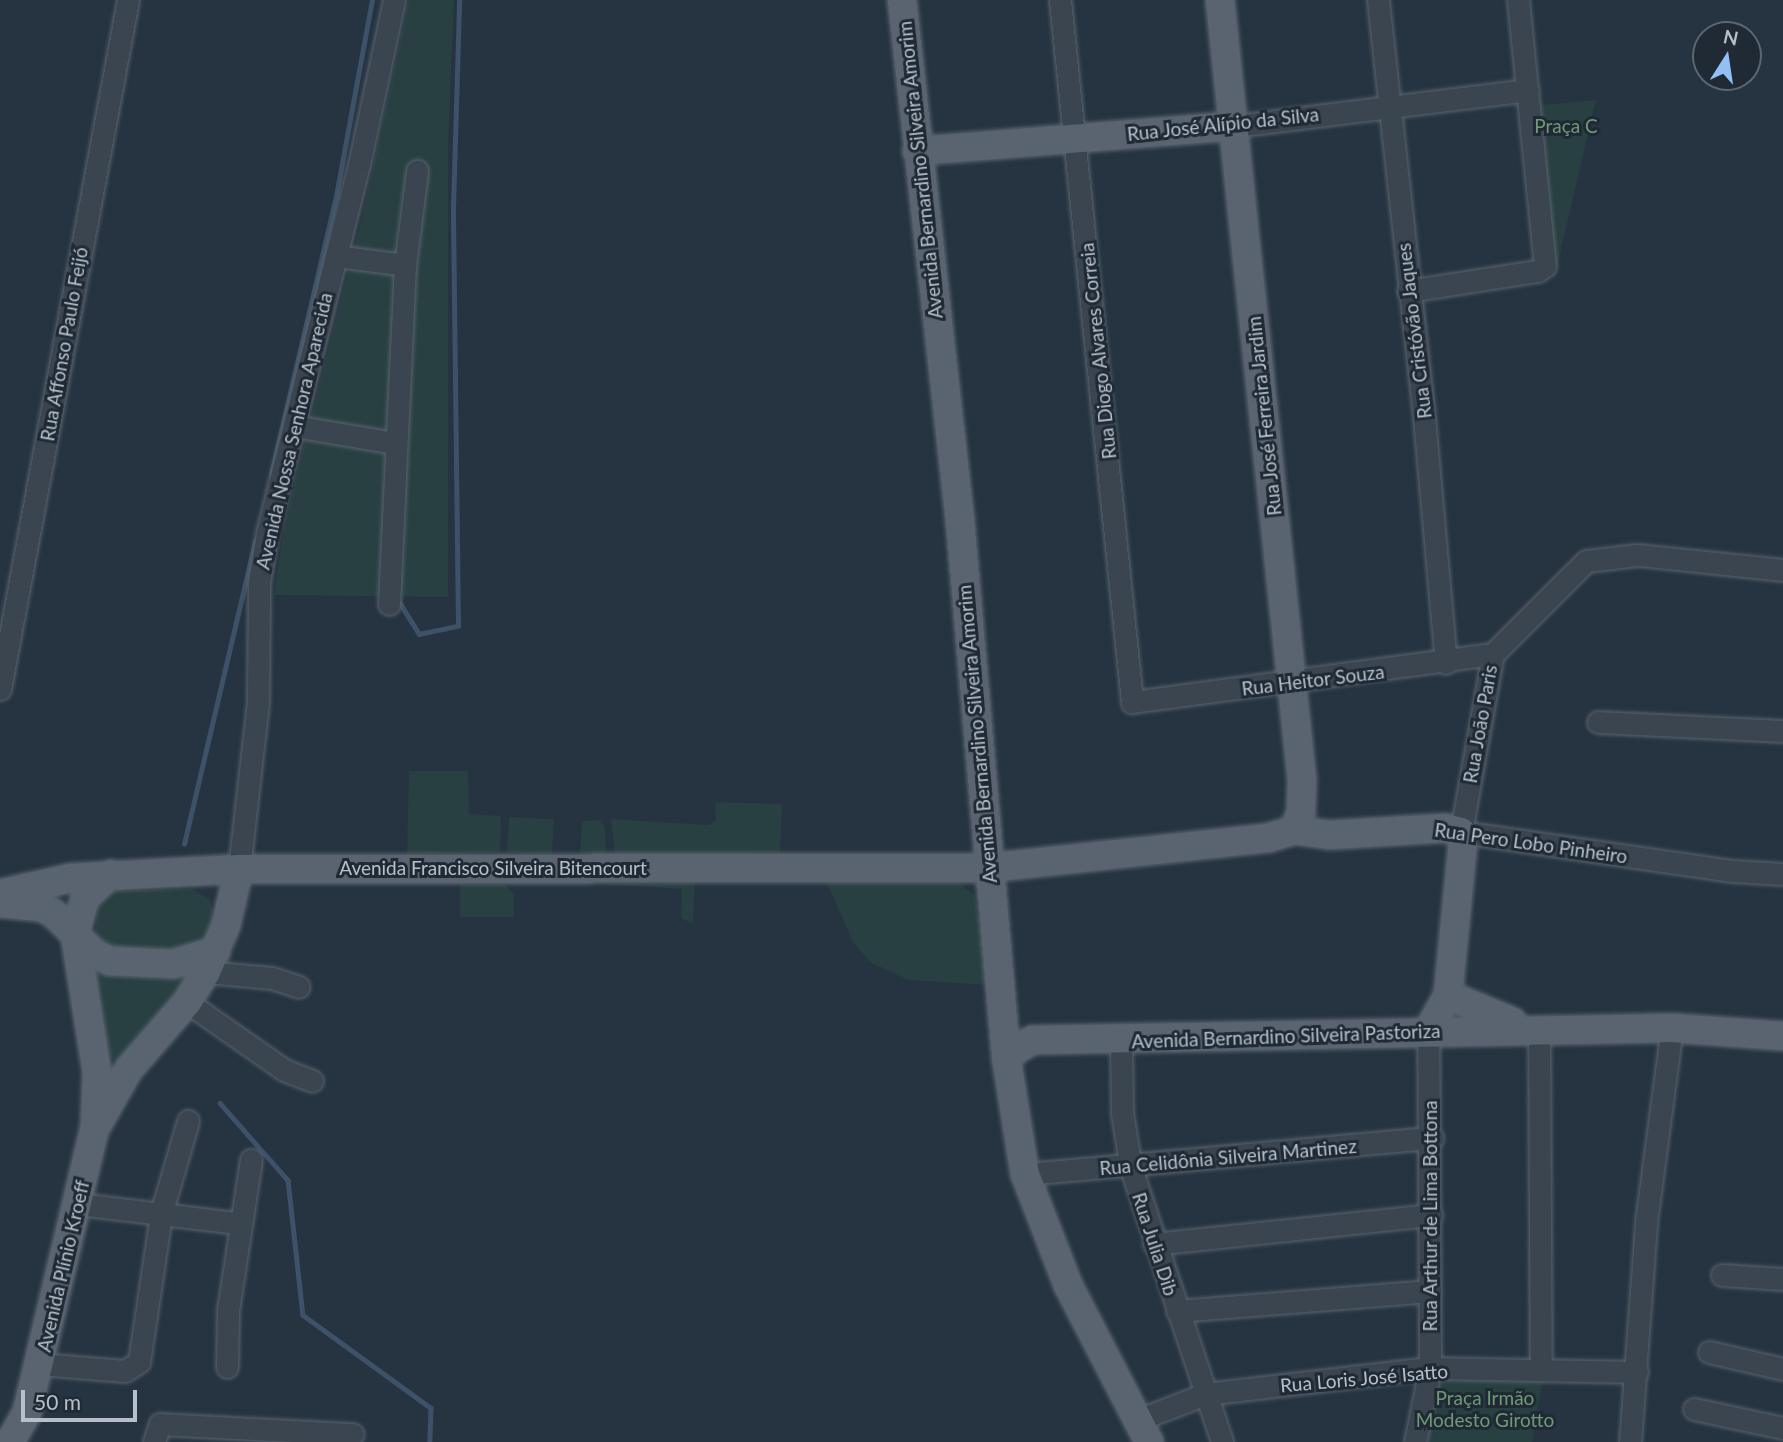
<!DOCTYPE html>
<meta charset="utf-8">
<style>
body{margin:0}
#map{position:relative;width:1783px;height:1442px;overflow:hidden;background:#263340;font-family:Lato,sans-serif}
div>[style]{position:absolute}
.green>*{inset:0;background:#284041;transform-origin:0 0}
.stream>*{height:4.5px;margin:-2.25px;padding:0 2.25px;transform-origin:2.25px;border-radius:2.25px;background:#3d5268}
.roads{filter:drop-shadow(0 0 2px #58636d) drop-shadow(0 0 2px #58636d)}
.minor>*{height:21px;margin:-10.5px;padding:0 10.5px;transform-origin:10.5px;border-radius:10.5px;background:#3b4550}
.major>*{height:28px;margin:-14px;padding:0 14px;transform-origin:14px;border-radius:14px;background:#596470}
span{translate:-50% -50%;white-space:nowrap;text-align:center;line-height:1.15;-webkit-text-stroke:6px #1f2a35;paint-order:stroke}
.street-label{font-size:19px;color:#b7c0ca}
.park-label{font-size:19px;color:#6f9a75}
.north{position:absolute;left:1692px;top:21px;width:70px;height:70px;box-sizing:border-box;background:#1f2a35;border:2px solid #5c6671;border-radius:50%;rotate:12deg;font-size:19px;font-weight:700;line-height:28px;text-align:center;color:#b7c0ca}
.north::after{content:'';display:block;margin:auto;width:24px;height:32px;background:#92c0f5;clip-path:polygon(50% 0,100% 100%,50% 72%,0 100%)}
.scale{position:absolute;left:21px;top:1390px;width:116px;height:32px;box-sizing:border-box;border:4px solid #b7c0ca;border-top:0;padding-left:9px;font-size:21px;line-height:24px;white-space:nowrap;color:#b7c0ca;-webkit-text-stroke:5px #1f2a35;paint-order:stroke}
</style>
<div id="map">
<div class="green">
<i style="clip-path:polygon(409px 0,454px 0,448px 143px,448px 597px,274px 595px,285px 520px,362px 218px)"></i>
<i style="clip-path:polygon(1596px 100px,1554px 279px,1541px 105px)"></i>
<i style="clip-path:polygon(409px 771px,468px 771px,469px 814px,501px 816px,500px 852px,407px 854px)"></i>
<i style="clip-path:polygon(715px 802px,782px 804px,780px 853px,615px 854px,611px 819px,709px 825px,716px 820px)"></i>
<i style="left:509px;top:817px;width:45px;height:35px;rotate:3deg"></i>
<i style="clip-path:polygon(600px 820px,605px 828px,606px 854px,580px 855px,582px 821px)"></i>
<i style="clip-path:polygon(596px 874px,695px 876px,693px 924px,681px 918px,682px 889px,586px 883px)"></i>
<i style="clip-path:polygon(460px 875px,495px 875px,514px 894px,514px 917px,460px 917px)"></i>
<i style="clip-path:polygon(825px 879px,956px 880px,975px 896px,988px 985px,908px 980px,870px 962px,853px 942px)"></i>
<i style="clip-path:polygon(192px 889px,210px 900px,215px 919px,207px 940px,194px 949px,117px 951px,95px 937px,98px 902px,113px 891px)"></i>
<i style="clip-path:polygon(191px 967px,178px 992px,122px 1059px,116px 1062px,110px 1057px,95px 975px,103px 969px)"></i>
<i style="clip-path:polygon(1441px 1377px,1543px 1379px,1532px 1442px,1428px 1442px)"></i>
</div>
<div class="stream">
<i style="left:271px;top:475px;width:286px;rotate:-76.9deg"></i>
<i style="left:336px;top:196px;width:199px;rotate:-79.6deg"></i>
<i style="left:400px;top:603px;width:36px;rotate:58deg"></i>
<i style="left:419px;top:634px;width:40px;rotate:-12deg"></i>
<i style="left:458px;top:626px;width:418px;rotate:-90.7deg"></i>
<i style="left:453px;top:208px;width:208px;rotate:-88.3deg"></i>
<i style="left:184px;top:844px;width:311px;rotate:-76.8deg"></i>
<i style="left:220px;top:1103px;width:103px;rotate:48.6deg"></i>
<i style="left:288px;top:1180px;width:136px;rotate:83.7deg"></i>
<i style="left:303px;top:1315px;width:158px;rotate:36deg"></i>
<i style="left:431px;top:1408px;width:34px;rotate:92deg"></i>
</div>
<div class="roads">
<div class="minor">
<i style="left:1060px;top:0;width:706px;rotate:84.14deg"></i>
<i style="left:1132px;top:702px;width:364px;rotate:-7.6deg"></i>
<i style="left:1378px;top:0;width:408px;rotate:83.7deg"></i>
<i style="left:1423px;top:406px;width:258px;rotate:84.9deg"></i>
<i style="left:1235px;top:126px;width:295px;rotate:-7deg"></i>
<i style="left:336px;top:256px;width:70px;rotate:7.4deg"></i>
<i style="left:1408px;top:291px;width:131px;rotate:-8.8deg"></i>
<i style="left:1537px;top:271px;width:9px;rotate:-32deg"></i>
<i style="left:1545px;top:266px;width:267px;rotate:-95.8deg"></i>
<i style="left:294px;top:426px;width:101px;rotate:9.6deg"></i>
<i style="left:1783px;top:570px;width:147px;rotate:-174.1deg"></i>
<i style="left:1637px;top:555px;width:51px;rotate:173.3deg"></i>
<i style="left:1586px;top:561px;width:132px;rotate:135deg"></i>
<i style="left:1493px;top:654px;width:181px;rotate:100.2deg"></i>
<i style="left:1461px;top:832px;width:275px;rotate:8.2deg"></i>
<i style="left:1733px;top:871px;width:50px;rotate:3.4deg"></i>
<i style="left:389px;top:604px;width:339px;rotate:-87.3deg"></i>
<i style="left:405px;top:265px;width:95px;rotate:-82.7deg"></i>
<i style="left:0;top:689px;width:701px;rotate:-79.48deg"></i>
<i style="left:1598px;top:722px;width:185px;rotate:2.8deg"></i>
<i style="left:239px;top:869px;width:169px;rotate:-83.5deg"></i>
<i style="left:258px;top:701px;width:119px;rotate:-89.5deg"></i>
<i style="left:259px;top:582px;width:50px;rotate:-80.7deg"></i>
<i style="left:267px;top:533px;width:379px;rotate:-76deg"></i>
<i style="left:359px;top:165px;width:169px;rotate:-78deg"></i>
<i style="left:206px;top:972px;width:66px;rotate:5.2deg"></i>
<i style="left:272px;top:978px;width:28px;rotate:18deg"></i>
<i style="left:187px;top:1002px;width:118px;rotate:35deg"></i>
<i style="left:284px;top:1070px;width:30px;rotate:21deg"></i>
<i style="left:1539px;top:1030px;width:340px;rotate:89.7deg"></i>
<i style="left:1121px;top:1040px;width:73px;rotate:89.2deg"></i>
<i style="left:1122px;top:1113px;width:56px;rotate:80.7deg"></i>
<i style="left:1131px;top:1168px;width:289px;rotate:71.6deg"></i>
<i style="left:1025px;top:1174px;width:409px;rotate:-5.1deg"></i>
<i style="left:78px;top:1204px;width:161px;rotate:6.8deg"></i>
<i style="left:1154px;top:1244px;width:279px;rotate:-6deg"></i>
<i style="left:1722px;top:1275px;width:61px;rotate:3.8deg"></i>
<i style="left:1177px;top:1311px;width:254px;rotate:-4.5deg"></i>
<i style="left:1709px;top:1352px;width:76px;rotate:12.9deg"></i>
<i style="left:39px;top:1364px;width:86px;rotate:4.7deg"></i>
<i style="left:125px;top:1371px;width:17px;rotate:-33deg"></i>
<i style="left:139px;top:1362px;width:150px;rotate:-81.5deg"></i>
<i style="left:161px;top:1214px;width:97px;rotate:-73.8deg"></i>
<i style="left:227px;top:1367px;width:57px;rotate:-89deg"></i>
<i style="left:228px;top:1310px;width:152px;rotate:-81.3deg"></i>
<i style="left:1694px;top:1409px;width:91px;rotate:12.1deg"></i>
<i style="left:1138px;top:1420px;width:72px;rotate:-21.2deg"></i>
<i style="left:1205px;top:1394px;width:226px;rotate:-6.6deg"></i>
<i style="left:1430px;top:1368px;width:207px;rotate:1.1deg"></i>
<i style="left:154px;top:1442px;width:19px;rotate:-72deg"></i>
<i style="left:160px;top:1424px;width:193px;rotate:3deg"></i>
<i style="left:1415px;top:1442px;width:76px;rotate:-78.5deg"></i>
<i style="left:1430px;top:1368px;width:337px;rotate:-90.3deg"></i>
<i style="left:1630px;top:1442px;width:221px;rotate:-85.8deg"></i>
<i style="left:1646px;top:1222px;width:196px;rotate:-82.4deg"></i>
</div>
<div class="major">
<i style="left:902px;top:0;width:523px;rotate:83.64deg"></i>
<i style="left:960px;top:520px;width:538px;rotate:85.09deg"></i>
<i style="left:1006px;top:1056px;width:120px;rotate:80.9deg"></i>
<i style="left:1025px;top:1174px;width:119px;rotate:68.8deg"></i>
<i style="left:1068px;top:1285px;width:177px;rotate:62.7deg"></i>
<i style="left:1220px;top:0;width:784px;rotate:84deg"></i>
<i style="left:1302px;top:780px;width:32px;rotate:92deg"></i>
<i style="left:1301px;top:812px;width:19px;rotate:111deg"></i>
<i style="left:917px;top:151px;width:319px;rotate:-4.5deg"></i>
<i style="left:0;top:894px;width:73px;rotate:-12.7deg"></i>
<i style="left:71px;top:878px;width:168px;rotate:-3.1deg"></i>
<i style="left:239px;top:869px;width:748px;rotate:-0.08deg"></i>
<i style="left:987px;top:868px;width:283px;rotate:-6.1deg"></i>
<i style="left:1268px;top:838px;width:27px;rotate:-17deg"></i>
<i style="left:1294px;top:830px;width:36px;rotate:8deg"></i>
<i style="left:1330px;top:835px;width:115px;rotate:-3.5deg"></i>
<i style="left:1445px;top:828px;width:16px;rotate:14deg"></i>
<i style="left:1461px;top:832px;width:10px;rotate:79deg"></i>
<i style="left:1463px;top:842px;width:154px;rotate:95.6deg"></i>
<i style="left:1448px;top:995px;width:41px;rotate:119.1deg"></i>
<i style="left:0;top:903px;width:41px;rotate:5.6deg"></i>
<i style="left:41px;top:907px;width:13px;rotate:27deg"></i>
<i style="left:53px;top:913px;width:59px;rotate:44.3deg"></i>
<i style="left:95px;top:954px;width:17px;rotate:25deg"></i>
<i style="left:110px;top:961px;width:63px;rotate:2.7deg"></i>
<i style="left:173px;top:964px;width:45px;rotate:-16.8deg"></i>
<i style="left:1448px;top:995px;width:70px;rotate:22.6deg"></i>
<i style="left:1006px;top:1056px;width:31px;rotate:-31deg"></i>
<i style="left:1033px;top:1040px;width:639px;rotate:-1.08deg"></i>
<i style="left:1672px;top:1028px;width:111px;rotate:4.1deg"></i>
<i style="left:97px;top:1125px;width:64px;rotate:-60.3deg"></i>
<i style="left:129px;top:1069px;width:89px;rotate:-49.1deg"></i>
<i style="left:187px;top:1002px;width:36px;rotate:-58deg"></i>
<i style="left:206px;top:972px;width:51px;rotate:-66.9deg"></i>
<i style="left:226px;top:925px;width:57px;rotate:-76.9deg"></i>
<i style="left:10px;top:1442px;width:34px;rotate:-60deg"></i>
<i style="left:27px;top:1412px;width:293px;rotate:-76.6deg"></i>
<i style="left:95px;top:1127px;width:55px;rotate:-87.9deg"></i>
<i style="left:97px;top:1072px;width:139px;rotate:-99.1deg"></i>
<i style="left:75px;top:935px;width:38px;rotate:-75deg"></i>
<i style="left:85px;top:898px;width:35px;rotate:-43deg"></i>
</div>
</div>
<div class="street-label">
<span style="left:1223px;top:124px;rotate:-6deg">Rua José Alípio da Silva</span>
<span style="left:920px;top:170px;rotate:-96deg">Avenida Bernardino Silveira Amorim</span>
<span style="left:1414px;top:331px;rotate:-97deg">Rua Cristóvão Jaques</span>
<span style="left:64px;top:344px;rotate:-80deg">Rua Affonso Paulo Feijó</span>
<span style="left:1098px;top:351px;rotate:-96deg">Rua Diogo Alvares Correia</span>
<span style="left:1264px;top:416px;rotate:-96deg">Rua José Ferreira Jardim</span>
<span style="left:294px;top:431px;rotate:-77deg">Avenida Nossa Senhora Aparecida</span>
<span style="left:1313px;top:680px;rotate:-7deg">Rua Heitor Souza</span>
<span style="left:1480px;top:724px;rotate:-80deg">Rua João Paris</span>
<span style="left:977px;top:734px;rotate:-95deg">Avenida Bernardino Silveira Amorim</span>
<span style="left:1531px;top:843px;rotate:8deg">Rua Pero Lobo Pinheiro</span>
<span style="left:493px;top:868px">Avenida Francisco Silveira Bitencourt</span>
<span style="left:1286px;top:1036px;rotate:-2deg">Avenida Bernardino Silveira Pastoriza</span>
<span style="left:1228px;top:1157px;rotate:-5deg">Rua Celidônia Silveira Martinez</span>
<span style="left:1430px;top:1216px;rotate:-90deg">Rua Arthur de Lima Bottona</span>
<span style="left:1155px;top:1244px;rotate:72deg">Rua Julia Dib</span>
<span style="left:63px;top:1266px;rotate:-77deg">Avenida Plínio Kroeff</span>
<span style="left:1364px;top:1378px;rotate:-5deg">Rua Loris José Isatto</span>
</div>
<div class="park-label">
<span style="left:1566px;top:126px">Praça C</span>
<span style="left:1485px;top:1409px">Praça Irmão<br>Modesto Girotto</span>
</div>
<div class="north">N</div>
<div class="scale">50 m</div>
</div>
